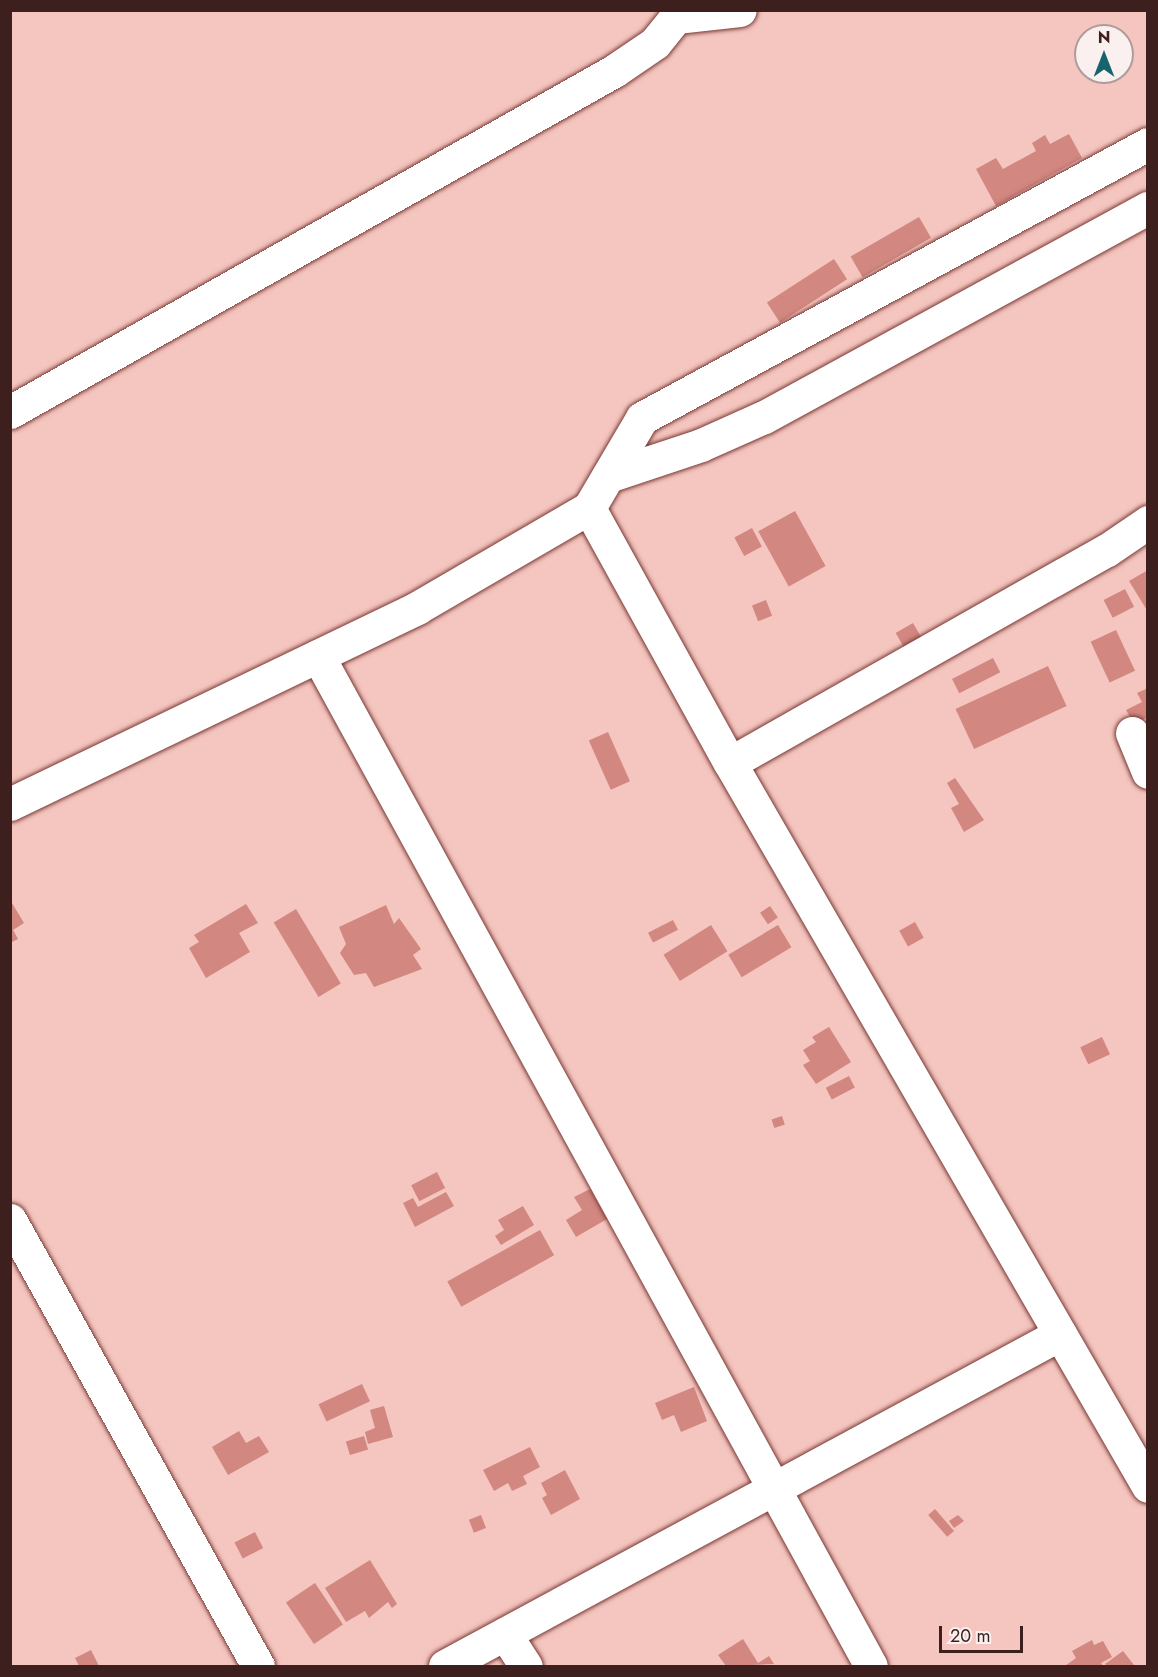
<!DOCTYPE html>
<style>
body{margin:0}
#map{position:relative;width:1158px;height:1677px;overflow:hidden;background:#f5c5bf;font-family:Jost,sans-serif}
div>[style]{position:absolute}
.building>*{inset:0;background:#d28780;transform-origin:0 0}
.roads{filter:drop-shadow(0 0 2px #793833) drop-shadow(0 0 2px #793833)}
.minor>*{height:33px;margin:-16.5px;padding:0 16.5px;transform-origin:16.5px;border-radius:16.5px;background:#fff}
span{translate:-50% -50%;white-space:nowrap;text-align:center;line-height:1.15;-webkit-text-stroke:5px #f9f0ef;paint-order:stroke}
.frame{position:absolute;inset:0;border:12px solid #3d1f1d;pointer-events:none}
.north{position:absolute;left:1074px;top:24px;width:60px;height:60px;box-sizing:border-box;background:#f9f0ef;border:2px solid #ae9c9b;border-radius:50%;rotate:0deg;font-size:16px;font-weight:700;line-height:24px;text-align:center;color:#3d1f1d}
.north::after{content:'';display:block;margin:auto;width:21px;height:27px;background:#16646c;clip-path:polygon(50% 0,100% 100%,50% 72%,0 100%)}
.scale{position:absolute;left:939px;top:1626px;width:84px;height:27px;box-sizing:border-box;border:3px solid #3d1f1d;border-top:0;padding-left:8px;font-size:18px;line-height:21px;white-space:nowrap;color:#3d1f1d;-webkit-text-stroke:4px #f9f0ef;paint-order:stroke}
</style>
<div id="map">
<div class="building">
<i style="clip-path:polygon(1069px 134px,1082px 158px,996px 206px,976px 169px,996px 158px,1003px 169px,1036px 151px,1032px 143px,1045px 135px,1050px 144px)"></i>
<i style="left:919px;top:217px;width:24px;height:79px;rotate:60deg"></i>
<i style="left:834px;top:259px;width:24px;height:80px;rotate:57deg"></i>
<i style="left:795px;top:511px;width:63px;height:42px;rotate:61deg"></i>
<i style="left:752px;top:528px;width:21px;height:20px;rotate:62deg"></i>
<i style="clip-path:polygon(1148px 570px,1148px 612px,1129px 581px)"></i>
<i style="left:1125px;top:589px;width:20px;height:24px;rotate:63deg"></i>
<i style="left:766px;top:600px;width:17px;height:15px;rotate:69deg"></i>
<i style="left:913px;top:623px;width:22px;height:20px;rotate:60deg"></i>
<i style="left:1116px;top:630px;width:45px;height:28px;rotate:65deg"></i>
<i style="left:993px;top:658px;width:16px;height:46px;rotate:63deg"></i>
<i style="left:1048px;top:666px;width:44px;height:102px;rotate:65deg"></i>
<i style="clip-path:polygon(1148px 688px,1148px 717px,1134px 724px,1126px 710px,1142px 702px,1137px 693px)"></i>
<i style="left:608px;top:732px;width:54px;height:21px;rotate:66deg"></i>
<i style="clip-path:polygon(955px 778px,984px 820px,964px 832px,951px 808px,959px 804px,947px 783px)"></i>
<i style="clip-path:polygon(12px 903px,24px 923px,13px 930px,18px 939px,10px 943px)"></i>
<i style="clip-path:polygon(246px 904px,258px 923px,239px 933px,250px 952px,206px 978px,189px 948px,199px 942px,194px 935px)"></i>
<i style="clip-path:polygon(386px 905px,394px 924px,399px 918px,421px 949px,413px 955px,422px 969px,374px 987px,366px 973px,354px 975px,340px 953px,346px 944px,339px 927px)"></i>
<i style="left:770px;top:906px;width:14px;height:12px;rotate:56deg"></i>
<i style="left:296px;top:909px;width:87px;height:26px;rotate:59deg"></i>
<i style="left:673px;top:920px;width:11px;height:28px;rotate:63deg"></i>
<i style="left:915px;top:922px;width:18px;height:18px;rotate:61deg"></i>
<i style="left:711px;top:925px;width:31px;height:56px;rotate:58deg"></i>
<i style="left:778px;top:925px;width:26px;height:58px;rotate:59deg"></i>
<i style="clip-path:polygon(829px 1027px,851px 1062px,816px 1084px,803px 1065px,810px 1061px,803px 1050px,816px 1042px,812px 1037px)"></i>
<i style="left:1102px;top:1037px;width:19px;height:24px;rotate:65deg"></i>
<i style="left:849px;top:1076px;width:13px;height:26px;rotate:63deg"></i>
<i style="left:782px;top:1116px;width:9px;height:11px;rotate:72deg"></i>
<i style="left:437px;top:1172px;width:18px;height:29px;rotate:63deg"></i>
<i style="clip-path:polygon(590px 1189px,607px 1219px,576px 1237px,566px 1220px,582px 1210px,574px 1197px)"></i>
<i style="clip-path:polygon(446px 1192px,454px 1206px,415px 1227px,403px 1203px,413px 1198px,418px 1207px)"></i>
<i style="clip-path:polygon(523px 1206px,534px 1225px,501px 1245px,495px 1236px,504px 1230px,498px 1220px)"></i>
<i style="left:540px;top:1230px;width:29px;height:106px;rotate:61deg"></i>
<i style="left:362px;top:1384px;width:19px;height:48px;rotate:65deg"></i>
<i style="clip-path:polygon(694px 1387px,707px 1421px,681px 1432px,674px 1415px,662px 1420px,655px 1403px)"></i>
<i style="clip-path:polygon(384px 1406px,393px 1437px,368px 1444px,365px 1432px,375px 1428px,370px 1410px)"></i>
<i style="clip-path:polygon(239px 1431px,246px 1443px,259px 1436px,269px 1452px,228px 1475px,212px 1447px)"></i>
<i style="left:364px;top:1436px;width:14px;height:19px;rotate:73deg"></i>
<i style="clip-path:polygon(530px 1447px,540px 1467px,523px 1476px,527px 1484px,512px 1491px,508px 1483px,494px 1491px,483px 1470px)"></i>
<i style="clip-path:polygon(565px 1470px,580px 1499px,551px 1515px,542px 1498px,547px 1495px,541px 1483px)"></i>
<i style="left:935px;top:1509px;width:29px;height:9px;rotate:49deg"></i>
<i style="left:481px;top:1515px;width:14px;height:13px;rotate:69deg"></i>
<i style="clip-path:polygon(958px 1515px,964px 1521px,954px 1528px,949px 1521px)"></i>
<i style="left:255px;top:1532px;width:18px;height:23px;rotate:63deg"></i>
<i style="clip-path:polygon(370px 1560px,397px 1604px,392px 1608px,388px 1602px,369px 1618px,365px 1611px,346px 1622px,325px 1588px)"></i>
<i style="left:315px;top:1583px;width:50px;height:35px;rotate:56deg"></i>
<i style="clip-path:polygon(743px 1639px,758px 1663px,769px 1656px,774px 1664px,726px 1666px,718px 1655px)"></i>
<i style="clip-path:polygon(1092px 1640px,1094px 1645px,1103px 1641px,1112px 1657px,1101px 1663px,1103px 1666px,1065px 1666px,1076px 1658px,1072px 1651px)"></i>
<i style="clip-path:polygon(91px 1650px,99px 1666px,79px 1666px,75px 1658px)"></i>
<i style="clip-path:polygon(1123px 1651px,1134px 1665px,1107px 1666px,1105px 1664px)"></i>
</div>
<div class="roads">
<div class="minor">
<i style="left:10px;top:412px;width:694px;rotate:-29.45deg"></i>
<i style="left:614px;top:71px;width:50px;rotate:-34.3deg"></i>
<i style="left:655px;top:43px;width:33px;rotate:-51deg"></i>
<i style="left:676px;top:17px;width:64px;rotate:-6.2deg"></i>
<i style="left:608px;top:476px;width:98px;rotate:-18.4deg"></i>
<i style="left:701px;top:445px;width:69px;rotate:-24deg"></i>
<i style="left:764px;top:417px;width:437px;rotate:-28.6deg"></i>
<i style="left:589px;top:508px;width:291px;rotate:61.1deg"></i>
<i style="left:730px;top:763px;width:835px;rotate:59.97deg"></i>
<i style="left:318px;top:656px;width:1151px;rotate:61.3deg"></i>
<i style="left:1132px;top:733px;width:42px;rotate:67.7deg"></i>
<i style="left:730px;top:763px;width:433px;rotate:-29.5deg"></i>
<i style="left:1107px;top:550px;width:50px;rotate:-34.3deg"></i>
<i style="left:10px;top:804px;width:452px;rotate:-25.7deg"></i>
<i style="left:417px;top:608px;width:199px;rotate:-30.2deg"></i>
<i style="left:589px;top:508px;width:104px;rotate:-59.5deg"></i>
<i style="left:642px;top:418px;width:575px;rotate:-28.44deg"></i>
<i style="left:10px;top:1220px;width:510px;rotate:60.92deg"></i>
<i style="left:505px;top:1634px;width:38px;rotate:57deg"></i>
<i style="left:445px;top:1666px;width:699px;rotate:-28.36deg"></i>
</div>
</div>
<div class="frame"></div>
<div class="north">N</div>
<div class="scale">20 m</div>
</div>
